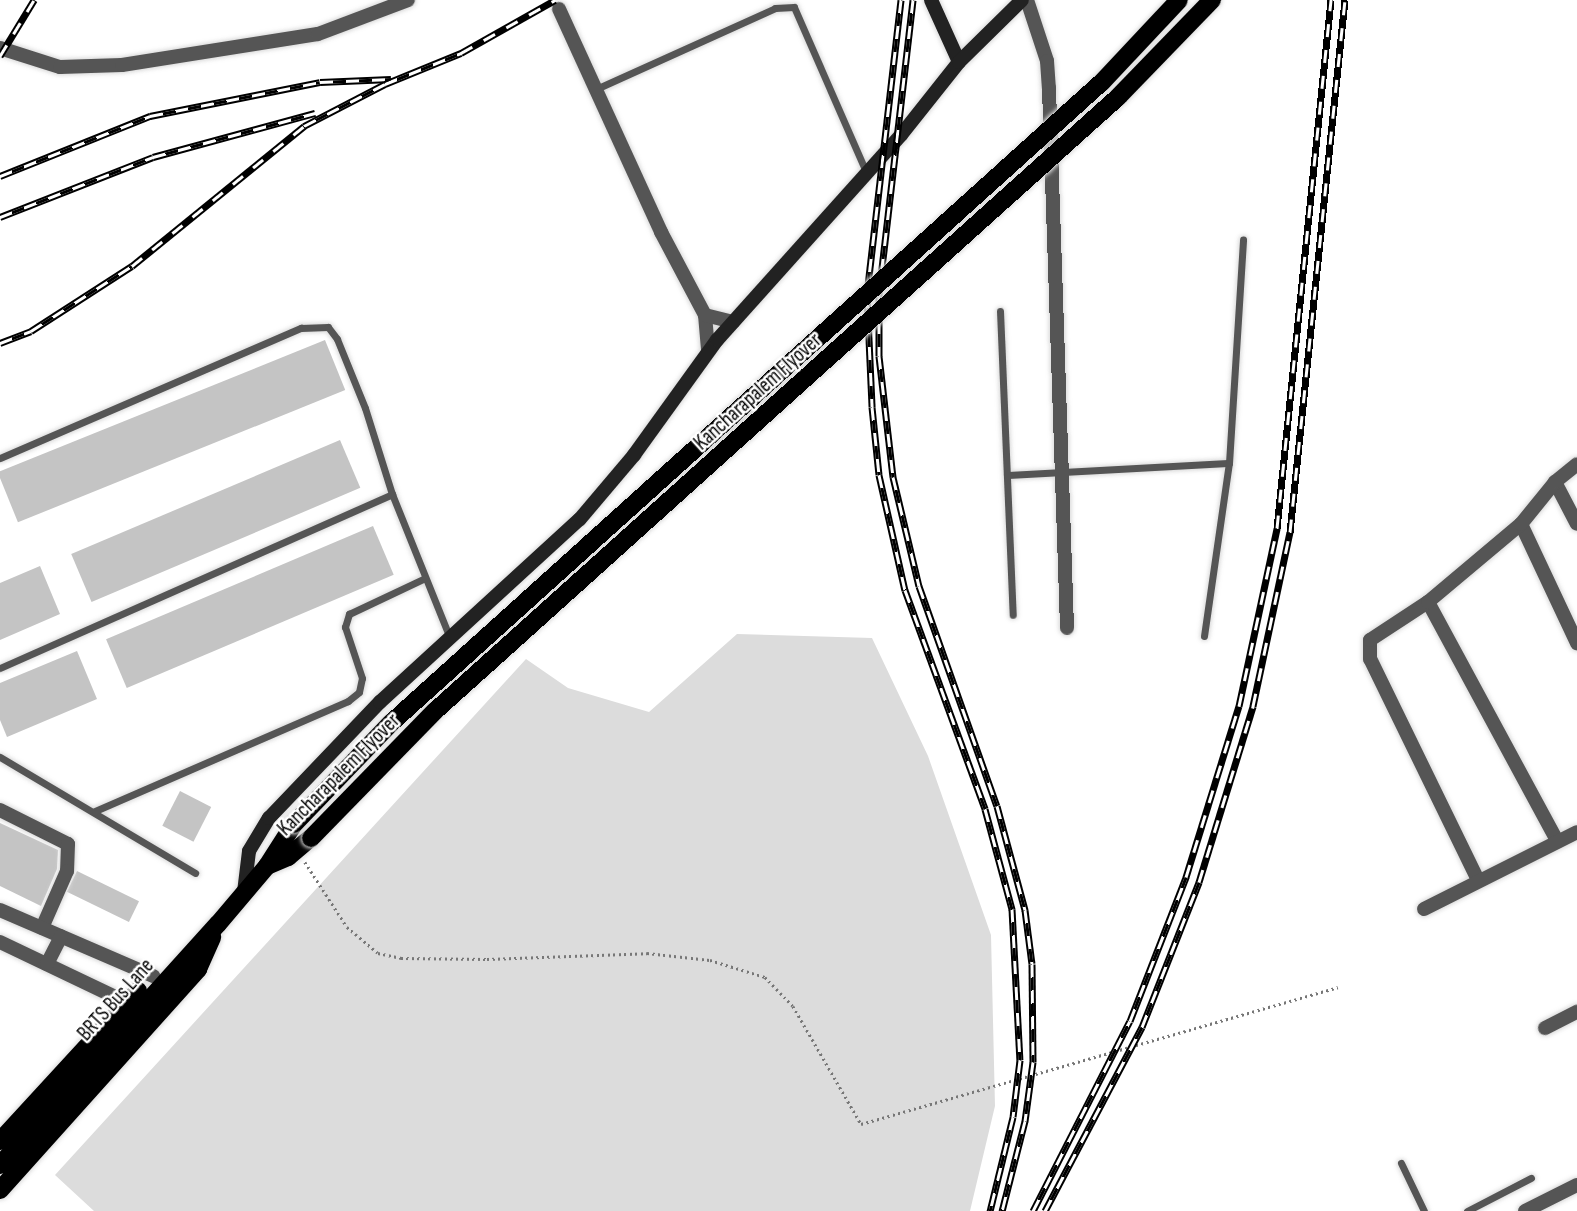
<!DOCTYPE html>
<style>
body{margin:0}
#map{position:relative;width:1577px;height:1211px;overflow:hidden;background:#fff;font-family:"Sofia Sans Condensed",sans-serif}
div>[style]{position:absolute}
.green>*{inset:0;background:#dcdcdc}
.building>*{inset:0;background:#c4c4c4;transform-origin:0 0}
.path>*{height:2.5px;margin-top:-1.25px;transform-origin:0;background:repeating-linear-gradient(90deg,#777 0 2px,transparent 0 5.5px)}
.roads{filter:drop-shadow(0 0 2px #dbdbdb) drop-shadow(0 0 2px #dbdbdb)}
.lane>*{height:7px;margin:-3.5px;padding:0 3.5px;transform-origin:3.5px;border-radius:3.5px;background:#555}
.street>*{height:14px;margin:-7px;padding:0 7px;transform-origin:7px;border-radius:7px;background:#555}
.secondary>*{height:14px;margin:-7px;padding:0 7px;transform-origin:7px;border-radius:7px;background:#222}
.primary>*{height:18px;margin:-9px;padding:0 9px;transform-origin:9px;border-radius:9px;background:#000}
.rail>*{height:7px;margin-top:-3.5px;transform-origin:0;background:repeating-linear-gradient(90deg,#fff 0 13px,#000 0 26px);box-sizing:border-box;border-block:2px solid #000}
.bridges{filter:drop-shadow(0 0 2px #dbdbdb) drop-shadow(0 0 2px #dbdbdb)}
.primary-bridge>*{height:18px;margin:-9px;padding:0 9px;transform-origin:9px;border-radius:9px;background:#000}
span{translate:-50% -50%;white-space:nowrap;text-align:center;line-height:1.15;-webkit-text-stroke:5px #fff;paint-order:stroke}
.street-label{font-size:21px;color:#000}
</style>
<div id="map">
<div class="green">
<i style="clip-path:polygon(737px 634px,872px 638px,928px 756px,991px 935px,995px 1106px,970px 1211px,94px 1211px,55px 1175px,526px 659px,568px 688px,649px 712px)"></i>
</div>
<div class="building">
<i style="left:325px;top:340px;width:54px;height:353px;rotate:68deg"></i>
<i style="left:340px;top:440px;width:52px;height:292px;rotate:67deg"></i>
<i style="left:373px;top:526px;width:53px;height:290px;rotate:67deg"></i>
<i style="clip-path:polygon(40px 566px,60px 614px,0 640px,0 583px)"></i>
<i style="clip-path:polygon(77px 651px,97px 699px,7px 737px,0 720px,0 683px)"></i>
<i style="left:180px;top:791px;width:35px;height:39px;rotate:27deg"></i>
<i style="clip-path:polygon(0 823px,58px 850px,57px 869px,41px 906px,0 886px)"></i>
<i style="left:77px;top:871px;width:69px;height:23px;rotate:26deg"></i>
</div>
<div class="path">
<i style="left:305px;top:862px;width:77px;rotate:57.1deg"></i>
<i style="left:347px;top:927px;width:40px;rotate:40deg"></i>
<i style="left:378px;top:953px;width:24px;rotate:12deg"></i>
<i style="left:401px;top:958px;width:86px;rotate:0.7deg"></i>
<i style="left:487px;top:959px;width:160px;rotate:-2.1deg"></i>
<i style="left:647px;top:953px;width:63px;rotate:6.3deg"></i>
<i style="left:710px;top:960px;width:58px;rotate:17.2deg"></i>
<i style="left:765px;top:977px;width:40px;rotate:46deg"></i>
<i style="left:793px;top:1006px;width:136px;rotate:60deg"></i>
<i style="left:861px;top:1124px;width:496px;rotate:-16deg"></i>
</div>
<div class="roads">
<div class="lane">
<i style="left:596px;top:89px;width:196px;rotate:-24.3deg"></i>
<i style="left:775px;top:8px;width:19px;rotate:-3deg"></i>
<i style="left:794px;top:7px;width:180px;rotate:66.4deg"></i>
<i style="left:1000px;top:311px;width:304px;rotate:87.6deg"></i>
<i style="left:0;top:458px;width:328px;rotate:-23.4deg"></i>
<i style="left:301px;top:328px;width:27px;rotate:-2deg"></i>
<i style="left:328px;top:327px;width:15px;rotate:53deg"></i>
<i style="left:337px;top:339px;width:74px;rotate:67.9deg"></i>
<i style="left:365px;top:408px;width:90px;rotate:72.6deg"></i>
<i style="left:392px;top:494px;width:155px;rotate:68.1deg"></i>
<i style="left:1007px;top:475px;width:222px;rotate:-3.1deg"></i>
<i style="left:1204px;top:636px;width:175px;rotate:-81.8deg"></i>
<i style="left:1229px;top:463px;width:224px;rotate:-86.4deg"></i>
<i style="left:0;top:668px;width:429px;rotate:-23.9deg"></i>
<i style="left:0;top:757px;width:227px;rotate:30.7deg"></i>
<i style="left:95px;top:811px;width:276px;rotate:-23.5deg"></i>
<i style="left:348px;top:701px;width:14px;rotate:-39deg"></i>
<i style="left:359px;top:692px;width:14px;rotate:-78deg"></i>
<i style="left:362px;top:678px;width:54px;rotate:-108.4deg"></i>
<i style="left:345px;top:627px;width:14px;rotate:-73deg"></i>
<i style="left:349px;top:614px;width:84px;rotate:-25.3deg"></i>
<i style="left:1401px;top:1163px;width:53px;rotate:64.4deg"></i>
<i style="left:1467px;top:1211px;width:72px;rotate:-27.3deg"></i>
</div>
<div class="street">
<i style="left:1027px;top:0;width:64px;rotate:71.8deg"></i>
<i style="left:1047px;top:61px;width:27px;rotate:86deg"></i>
<i style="left:1049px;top:88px;width:540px;rotate:88.09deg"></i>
<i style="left:559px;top:9px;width:245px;rotate:65.4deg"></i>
<i style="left:661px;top:232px;width:94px;rotate:62.1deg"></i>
<i style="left:705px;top:315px;width:35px;rotate:85deg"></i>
<i style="left:0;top:48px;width:63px;rotate:17.6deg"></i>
<i style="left:60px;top:67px;width:62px;rotate:-1.8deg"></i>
<i style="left:122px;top:65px;width:198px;rotate:-9deg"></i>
<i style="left:318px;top:34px;width:96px;rotate:-20.7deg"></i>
<i style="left:705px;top:315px;width:29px;rotate:14deg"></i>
<i style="left:1555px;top:482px;width:47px;rotate:62.4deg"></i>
<i style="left:1521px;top:524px;width:132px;rotate:64.8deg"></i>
<i style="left:1428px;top:602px;width:272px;rotate:61.6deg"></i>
<i style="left:0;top:810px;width:76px;rotate:26.6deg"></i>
<i style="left:68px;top:844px;width:27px;rotate:92deg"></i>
<i style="left:67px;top:871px;width:62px;rotate:113.7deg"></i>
<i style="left:1478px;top:880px;width:246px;rotate:-116deg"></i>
<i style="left:1370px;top:659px;width:19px;rotate:-90deg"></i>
<i style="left:1370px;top:640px;width:69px;rotate:-33.2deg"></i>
<i style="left:1428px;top:602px;width:121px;rotate:-40deg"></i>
<i style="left:1521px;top:524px;width:54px;rotate:-51deg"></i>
<i style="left:1555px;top:482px;width:28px;rotate:-39deg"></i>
<i style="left:1424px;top:909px;width:171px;rotate:-26.7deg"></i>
<i style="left:0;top:910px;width:167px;rotate:23.3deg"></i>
<i style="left:0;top:942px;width:142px;rotate:25.5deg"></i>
<i style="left:47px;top:964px;width:31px;rotate:-63deg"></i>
<i style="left:1545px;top:1028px;width:36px;rotate:-27deg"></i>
<i style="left:1525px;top:1211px;width:58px;rotate:-26.6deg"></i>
</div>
<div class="secondary">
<i style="left:931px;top:0;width:68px;rotate:65.7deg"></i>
<i style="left:244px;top:892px;width:41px;rotate:-83deg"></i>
<i style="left:249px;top:851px;width:39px;rotate:-59deg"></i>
<i style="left:269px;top:818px;width:161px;rotate:-46.3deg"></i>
<i style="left:380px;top:702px;width:271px;rotate:-42.5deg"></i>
<i style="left:580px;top:519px;width:84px;rotate:-49.8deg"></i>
<i style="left:634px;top:455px;width:142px;rotate:-54.2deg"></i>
<i style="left:717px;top:340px;width:275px;rotate:-48.1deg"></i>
<i style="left:901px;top:135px;width:93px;rotate:-51.5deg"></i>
<i style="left:959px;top:62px;width:88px;rotate:-44.5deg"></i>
</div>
<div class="primary">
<i style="left:267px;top:866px;width:23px;rotate:-23deg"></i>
<i style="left:288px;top:857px;width:30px;rotate:-40deg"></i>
<i style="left:0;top:1141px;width:204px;rotate:-47.4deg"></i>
<i style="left:0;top:1165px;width:325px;rotate:-47.9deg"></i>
<i style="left:218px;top:924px;width:76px;rotate:-49.8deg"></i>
<i style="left:267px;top:866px;width:50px;rotate:-57.3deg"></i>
<i style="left:0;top:1190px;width:297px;rotate:-48.1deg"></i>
<i style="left:198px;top:969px;width:35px;rotate:-66deg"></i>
</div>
</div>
<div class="rail">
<i style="left:901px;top:0;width:297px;rotate:96.6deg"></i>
<i style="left:867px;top:295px;width:112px;rotate:87.4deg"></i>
<i style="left:872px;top:407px;width:68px;rotate:84.1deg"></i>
<i style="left:879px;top:475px;width:118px;rotate:77.3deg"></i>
<i style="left:905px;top:590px;width:233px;rotate:69.9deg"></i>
<i style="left:985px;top:809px;width:104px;rotate:74.9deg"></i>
<i style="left:1012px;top:909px;width:151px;rotate:87deg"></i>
<i style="left:1020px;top:1060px;width:57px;rotate:97deg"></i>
<i style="left:1013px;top:1117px;width:97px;rotate:103.7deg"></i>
<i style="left:913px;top:0;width:297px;rotate:96.6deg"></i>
<i style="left:879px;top:295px;width:61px;rotate:90deg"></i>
<i style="left:879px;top:356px;width:122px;rotate:83.4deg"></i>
<i style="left:893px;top:477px;width:112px;rotate:76.6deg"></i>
<i style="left:919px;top:586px;width:233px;rotate:70.5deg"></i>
<i style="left:997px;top:806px;width:108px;rotate:74.9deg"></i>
<i style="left:1025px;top:910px;width:54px;rotate:82.6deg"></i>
<i style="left:1032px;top:964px;width:98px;rotate:89.4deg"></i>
<i style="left:1033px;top:1062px;width:60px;rotate:97.7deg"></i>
<i style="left:1025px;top:1121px;width:93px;rotate:104.3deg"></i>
<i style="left:0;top:56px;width:66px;rotate:-58.7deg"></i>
<i style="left:0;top:176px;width:162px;rotate:-21.8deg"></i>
<i style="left:150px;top:116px;width:173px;rotate:-11.3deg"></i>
<i style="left:320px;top:82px;width:71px;rotate:-2.4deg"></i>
<i style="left:0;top:217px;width:164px;rotate:-21.4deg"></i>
<i style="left:153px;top:157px;width:168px;rotate:-15.2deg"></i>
<i style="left:0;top:343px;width:33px;rotate:-21deg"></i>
<i style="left:31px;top:331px;width:120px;rotate:-32.8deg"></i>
<i style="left:132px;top:266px;width:222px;rotate:-39.1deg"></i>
<i style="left:304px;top:126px;width:91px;rotate:-27.4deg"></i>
<i style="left:385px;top:84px;width:82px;rotate:-22.2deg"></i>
<i style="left:461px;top:53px;width:108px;rotate:-29.4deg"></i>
<i style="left:1033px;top:1211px;width:213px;rotate:-63deg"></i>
<i style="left:1130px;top:1021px;width:155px;rotate:-68.7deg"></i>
<i style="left:1186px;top:877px;width:179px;rotate:-72.8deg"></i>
<i style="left:1239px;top:706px;width:182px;rotate:-77.9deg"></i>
<i style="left:1277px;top:528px;width:531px;rotate:-84.16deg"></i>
<i style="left:1045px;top:1211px;width:208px;rotate:-62.2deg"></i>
<i style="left:1142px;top:1027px;width:156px;rotate:-68.5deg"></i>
<i style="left:1199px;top:882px;width:184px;rotate:-72.9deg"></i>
<i style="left:1253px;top:706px;width:178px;rotate:-78deg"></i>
<i style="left:1290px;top:532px;width:535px;rotate:-84.1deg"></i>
</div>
<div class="bridges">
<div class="primary-bridge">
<i style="left:294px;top:824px;width:140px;rotate:-46.2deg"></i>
<i style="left:391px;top:723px;width:957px;rotate:-42.04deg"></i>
<i style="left:1102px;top:82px;width:112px;rotate:-46.8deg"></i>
<i style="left:311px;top:838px;width:177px;rotate:-45.7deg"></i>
<i style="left:435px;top:711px;width:918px;rotate:-41.95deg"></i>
<i style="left:1118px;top:97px;width:135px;rotate:-45.9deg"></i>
</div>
</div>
<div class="street-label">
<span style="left:758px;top:392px;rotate:-42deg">Kancharapalem Flyover</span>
<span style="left:339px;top:775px;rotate:-45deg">Kancharapalem Flyover</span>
<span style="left:116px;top:1000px;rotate:-48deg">BRTS Bus Lane</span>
</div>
</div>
